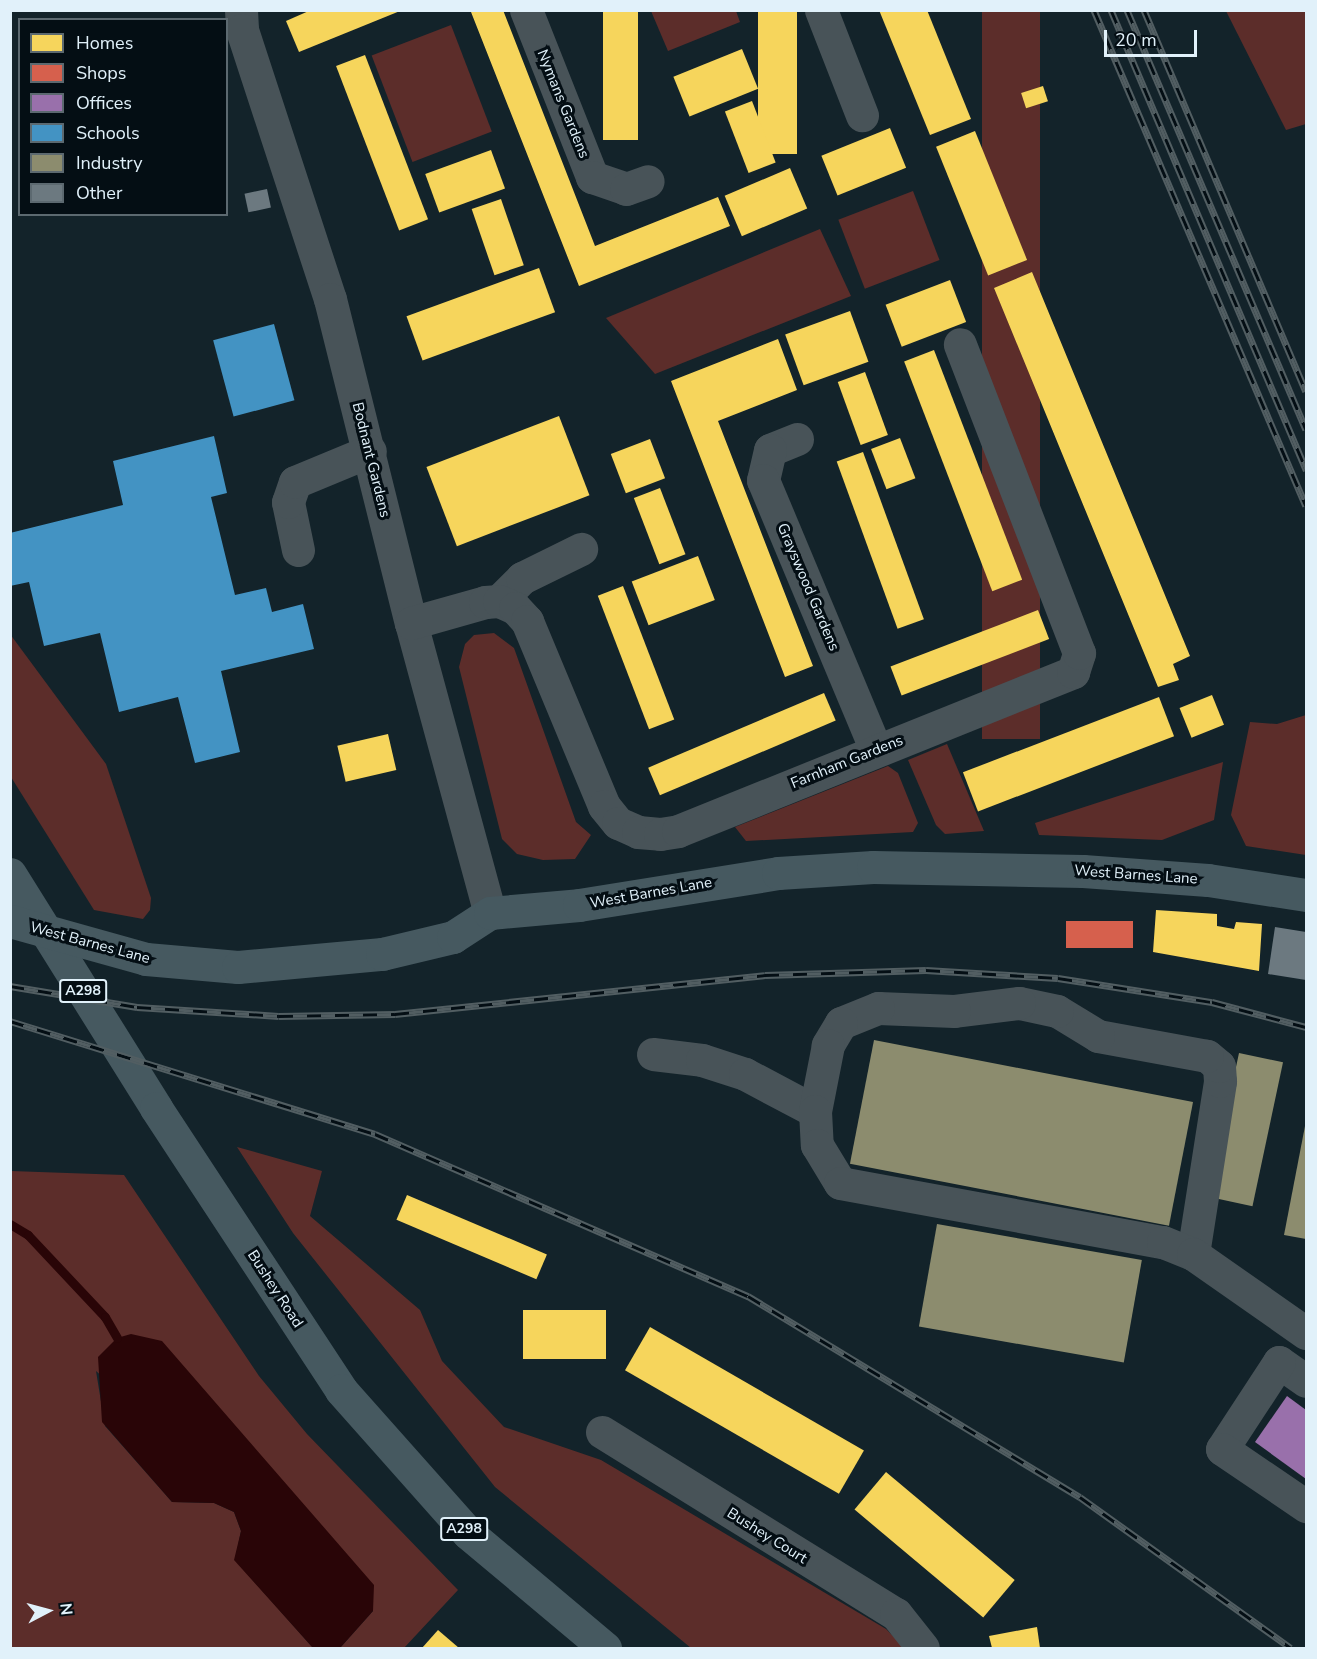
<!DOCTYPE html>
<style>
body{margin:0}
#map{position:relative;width:1317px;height:1659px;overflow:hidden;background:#13232a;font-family:"Nunito Sans",sans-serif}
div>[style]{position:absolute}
.green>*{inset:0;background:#5c2d2a;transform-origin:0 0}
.water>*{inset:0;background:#290507}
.homes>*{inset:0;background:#f6d55c;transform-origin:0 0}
.shops>*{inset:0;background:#d6604d;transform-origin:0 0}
.offices>*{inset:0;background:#9970ab}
.schools>*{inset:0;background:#4393c3;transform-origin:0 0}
.industry>*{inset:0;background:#8c8c6e;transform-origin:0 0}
.stream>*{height:9px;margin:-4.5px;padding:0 4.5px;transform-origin:4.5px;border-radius:4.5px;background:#290507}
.building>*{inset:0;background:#6c7980;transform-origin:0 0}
.minor>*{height:33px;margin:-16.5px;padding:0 16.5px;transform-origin:16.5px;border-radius:16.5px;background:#485358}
.major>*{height:33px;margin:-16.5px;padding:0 16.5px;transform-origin:16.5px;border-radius:16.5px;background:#465960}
.rail>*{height:7px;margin-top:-3.5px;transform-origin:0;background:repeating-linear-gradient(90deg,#040e14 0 14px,#525e62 0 28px);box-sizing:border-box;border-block:2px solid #525e62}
span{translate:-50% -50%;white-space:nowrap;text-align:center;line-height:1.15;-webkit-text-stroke:6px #040e14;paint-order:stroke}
.shield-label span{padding:2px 4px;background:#040e14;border:2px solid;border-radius:4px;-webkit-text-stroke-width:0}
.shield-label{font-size:14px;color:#e1f1fa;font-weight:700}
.street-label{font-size:15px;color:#e1f1fa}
.frame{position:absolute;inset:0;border:12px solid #e1f1fa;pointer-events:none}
.legend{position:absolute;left:18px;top:18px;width:210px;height:198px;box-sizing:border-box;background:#040e14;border:2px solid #5c6970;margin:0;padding:8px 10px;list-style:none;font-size:18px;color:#e1f1fa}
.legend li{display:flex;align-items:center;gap:12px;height:30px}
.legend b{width:30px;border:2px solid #5c6970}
.north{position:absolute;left:18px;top:1581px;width:60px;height:60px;-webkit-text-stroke:4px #040e14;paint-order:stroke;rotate:84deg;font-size:16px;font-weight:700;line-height:24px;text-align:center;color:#e1f1fa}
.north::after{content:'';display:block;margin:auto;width:21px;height:27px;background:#e1f1fa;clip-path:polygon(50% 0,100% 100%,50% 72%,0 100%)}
.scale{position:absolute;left:1104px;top:30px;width:93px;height:27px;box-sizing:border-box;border:3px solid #e1f1fa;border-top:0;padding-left:8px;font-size:18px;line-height:21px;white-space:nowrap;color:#e1f1fa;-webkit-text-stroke:4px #040e14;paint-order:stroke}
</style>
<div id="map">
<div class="green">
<i style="clip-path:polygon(651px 11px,736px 11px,740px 22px,668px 51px)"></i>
<i style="left:982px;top:11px;width:58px;height:728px"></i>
<i style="clip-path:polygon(1226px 11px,1306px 11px,1306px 124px,1286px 130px)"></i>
<i style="left:451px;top:25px;width:114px;height:85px;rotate:69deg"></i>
<i style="left:913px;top:191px;width:74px;height:80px;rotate:69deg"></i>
<i style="clip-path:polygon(820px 229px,851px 296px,655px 374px,606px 318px)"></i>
<i style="clip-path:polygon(494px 633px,514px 648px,576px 822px,591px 835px,575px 859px,543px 860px,517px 854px,502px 839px,459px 667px,465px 644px,474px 635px)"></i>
<i style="clip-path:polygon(10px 634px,106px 764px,151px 898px,150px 910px,143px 919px,94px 910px,11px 777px)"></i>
<i style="clip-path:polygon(1306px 715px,1306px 855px,1246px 846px,1231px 815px,1250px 722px,1277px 724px)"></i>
<i style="clip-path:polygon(947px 744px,984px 831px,945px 834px,936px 825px,908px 760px)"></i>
<i style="clip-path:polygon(1223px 762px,1214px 820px,1162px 840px,1039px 835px,1035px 823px)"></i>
<i style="clip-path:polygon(888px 766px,898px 773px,918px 823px,913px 832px,746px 841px,735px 827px)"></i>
<i style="clip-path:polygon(237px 1147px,322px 1171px,310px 1216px,420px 1310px,442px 1361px,504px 1427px,601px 1460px,886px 1629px,905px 1648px,691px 1648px,495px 1487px,293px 1233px)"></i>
<i style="clip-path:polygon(11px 1171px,124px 1175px,259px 1376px,307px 1434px,458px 1590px,404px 1648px,340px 1648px,373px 1611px,96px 1371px,105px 1426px,172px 1502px,214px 1503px,234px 1512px,241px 1531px,235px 1560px,313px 1648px,11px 1648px)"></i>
</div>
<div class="water">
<i style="clip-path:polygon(131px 1334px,162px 1341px,374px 1585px,373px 1611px,340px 1648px,313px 1648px,234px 1560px,241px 1531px,234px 1512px,214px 1503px,172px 1502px,102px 1422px,98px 1357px,117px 1338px)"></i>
</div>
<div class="homes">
<i style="clip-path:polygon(311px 10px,400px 10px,400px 11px,299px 52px,286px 21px)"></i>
<i style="clip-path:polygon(476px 10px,503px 10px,595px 246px,718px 197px,730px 226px,579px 286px,471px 12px)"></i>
<i style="left:603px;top:10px;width:35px;height:130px"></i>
<i style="left:758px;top:10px;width:39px;height:144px"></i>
<i style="clip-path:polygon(879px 10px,927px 10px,971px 119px,930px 135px)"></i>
<i style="left:742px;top:49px;width:43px;height:74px;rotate:68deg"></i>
<i style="left:365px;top:55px;width:176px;height:31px;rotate:69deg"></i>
<i style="left:1043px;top:86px;width:16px;height:23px;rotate:72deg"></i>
<i style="left:752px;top:101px;width:66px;height:29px;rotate:69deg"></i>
<i style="left:890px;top:128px;width:43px;height:74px;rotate:68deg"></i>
<i style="left:975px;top:131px;width:139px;height:42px;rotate:68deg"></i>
<i style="left:491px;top:150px;width:41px;height:70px;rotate:70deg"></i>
<i style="left:790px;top:168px;width:44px;height:71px;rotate:67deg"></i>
<i style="left:501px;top:199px;width:70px;height:31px;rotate:71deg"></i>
<i style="left:539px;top:268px;width:47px;height:141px;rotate:70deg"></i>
<i style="clip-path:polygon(1032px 272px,1190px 656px,1173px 664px,1179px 680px,1158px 687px,994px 288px)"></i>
<i style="left:950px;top:280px;width:45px;height:69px;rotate:69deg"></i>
<i style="left:850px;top:311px;width:54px;height:69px;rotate:70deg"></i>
<i style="clip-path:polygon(778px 339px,797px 390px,718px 421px,813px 666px,785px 677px,671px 381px)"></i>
<i style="left:934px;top:350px;width:246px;height:32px;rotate:69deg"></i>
<i style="left:865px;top:372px;width:67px;height:29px;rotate:70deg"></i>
<i style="left:559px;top:416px;width:85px;height:142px;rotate:69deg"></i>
<i style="left:900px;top:438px;width:43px;height:31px;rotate:69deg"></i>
<i style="left:650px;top:439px;width:42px;height:42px;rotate:69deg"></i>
<i style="left:863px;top:452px;width:178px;height:28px;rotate:70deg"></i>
<i style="left:660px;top:488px;width:71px;height:28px;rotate:69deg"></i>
<i style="left:698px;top:556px;width:47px;height:71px;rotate:69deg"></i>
<i style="left:623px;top:586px;width:143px;height:27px;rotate:69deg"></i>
<i style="left:1038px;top:610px;width:31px;height:158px;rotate:69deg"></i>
<i style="left:824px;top:693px;width:30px;height:191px;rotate:67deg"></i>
<i style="left:1212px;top:695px;width:32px;height:35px;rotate:68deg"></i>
<i style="left:1159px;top:697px;width:42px;height:210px;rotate:69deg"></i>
<i style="left:388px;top:734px;width:37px;height:52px;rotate:77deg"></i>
<i style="clip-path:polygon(1156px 910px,1217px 914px,1217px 926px,1234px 929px,1236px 922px,1262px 924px,1259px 971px,1153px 952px)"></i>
<i style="left:407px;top:1195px;width:152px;height:27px;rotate:23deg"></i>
<i style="left:523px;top:1310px;width:83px;height:49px"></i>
<i style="left:650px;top:1327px;width:247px;height:50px;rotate:30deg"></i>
<i style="left:886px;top:1472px;width:168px;height:49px;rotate:40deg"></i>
<i style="clip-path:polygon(1037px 1627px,1040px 1648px,992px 1648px,989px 1636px)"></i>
<i style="clip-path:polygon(438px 1630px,459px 1648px,422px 1648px)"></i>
</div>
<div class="shops">
<i style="left:1066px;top:921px;width:67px;height:27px"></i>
</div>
<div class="offices">
<i style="clip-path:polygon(1287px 1396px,1306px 1410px,1306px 1479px,1255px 1442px)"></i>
</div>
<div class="schools">
<i style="left:274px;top:324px;width:79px;height:63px;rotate:75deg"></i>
<i style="clip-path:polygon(214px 436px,227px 493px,211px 497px,235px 595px,266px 588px,272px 612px,303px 604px,314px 649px,221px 671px,240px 752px,195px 763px,178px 697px,119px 712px,100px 633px,44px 646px,29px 582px,10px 586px,10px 533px,123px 505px,113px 461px)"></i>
</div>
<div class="industry">
<i style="left:874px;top:1040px;width:325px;height:126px;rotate:11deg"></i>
<i style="left:1239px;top:1053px;width:45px;height:147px;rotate:12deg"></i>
<i style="clip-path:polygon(1305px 1126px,1306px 1126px,1306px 1239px,1284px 1235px)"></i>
<i style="left:937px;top:1224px;width:208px;height:104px;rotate:10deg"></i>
</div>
<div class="stream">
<i style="left:10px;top:1224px;width:21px;rotate:31deg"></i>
<i style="left:28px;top:1235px;width:112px;rotate:46.8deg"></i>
<i style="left:105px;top:1317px;width:24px;rotate:60deg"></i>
</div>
<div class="building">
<i style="left:267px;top:189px;width:19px;height:23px;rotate:78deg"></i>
<i style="clip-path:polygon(1275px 927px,1306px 932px,1306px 980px,1268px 974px)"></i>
</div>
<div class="minor">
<i style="left:241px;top:10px;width:20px;rotate:87deg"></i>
<i style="left:242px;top:30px;width:283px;rotate:71.9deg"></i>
<i style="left:330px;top:299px;width:334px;rotate:76deg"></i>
<i style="left:411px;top:623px;width:301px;rotate:74.8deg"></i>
<i style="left:526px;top:10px;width:180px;rotate:68.4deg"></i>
<i style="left:592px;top:177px;width:36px;rotate:19deg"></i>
<i style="left:626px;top:189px;width:23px;rotate:-20deg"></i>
<i style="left:821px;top:10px;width:113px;rotate:68.7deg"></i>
<i style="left:797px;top:439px;width:29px;rotate:158deg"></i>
<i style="left:770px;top:450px;width:31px;rotate:103deg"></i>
<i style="left:763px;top:480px;width:293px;rotate:67.3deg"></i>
<i style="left:298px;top:550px;width:49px;rotate:-101.8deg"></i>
<i style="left:288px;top:502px;width:21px;rotate:-71deg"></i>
<i style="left:295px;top:482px;width:81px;rotate:-22.5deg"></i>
<i style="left:499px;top:601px;width:33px;rotate:-45deg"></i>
<i style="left:522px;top:578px;width:66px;rotate:-26.2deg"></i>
<i style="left:411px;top:623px;width:77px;rotate:-15.8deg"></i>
<i style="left:485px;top:602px;width:14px;rotate:-4deg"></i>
<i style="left:499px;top:601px;width:17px;rotate:24deg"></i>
<i style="left:515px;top:608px;width:18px;rotate:47deg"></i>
<i style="left:527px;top:621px;width:200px;rotate:67.4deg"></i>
<i style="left:604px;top:806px;width:22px;rotate:51deg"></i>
<i style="left:618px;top:823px;width:22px;rotate:24deg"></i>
<i style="left:638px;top:832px;width:22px;rotate:5deg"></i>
<i style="left:660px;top:834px;width:18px;rotate:-9deg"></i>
<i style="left:678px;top:831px;width:426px;rotate:-21.9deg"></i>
<i style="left:1073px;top:672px;width:20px;rotate:-72deg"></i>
<i style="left:1079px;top:653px;width:331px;rotate:-111.1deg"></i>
<i style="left:653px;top:1054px;width:49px;rotate:7deg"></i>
<i style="left:702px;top:1060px;width:45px;rotate:18deg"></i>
<i style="left:745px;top:1074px;width:79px;rotate:27.9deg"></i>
<i style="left:1193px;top:1254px;width:175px;rotate:-81.1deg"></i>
<i style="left:1220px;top:1081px;width:15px;rotate:-94deg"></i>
<i style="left:1219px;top:1066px;width:16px;rotate:-140deg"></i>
<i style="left:1207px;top:1056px;width:111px;rotate:-169.6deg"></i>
<i style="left:1098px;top:1036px;width:48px;rotate:-148.6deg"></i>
<i style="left:1057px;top:1011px;width:39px;rotate:-168deg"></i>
<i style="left:1019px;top:1003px;width:65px;rotate:173deg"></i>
<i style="left:954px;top:1011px;width:76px;rotate:-177.7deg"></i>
<i style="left:878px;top:1008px;width:40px;rotate:158deg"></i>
<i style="left:841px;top:1023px;width:26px;rotate:121deg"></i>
<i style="left:828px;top:1045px;width:67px;rotate:101.1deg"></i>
<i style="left:815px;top:1111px;width:34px;rotate:87deg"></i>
<i style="left:817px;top:1145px;width:44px;rotate:58.8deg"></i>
<i style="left:840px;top:1183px;width:328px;rotate:10.4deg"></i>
<i style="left:1163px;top:1242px;width:32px;rotate:22deg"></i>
<i style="left:1193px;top:1254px;width:138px;rotate:35deg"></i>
<i style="left:1306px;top:1381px;width:33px;rotate:-145deg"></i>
<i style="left:1279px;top:1362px;width:104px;rotate:123.2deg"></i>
<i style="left:1222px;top:1449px;width:102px;rotate:34.2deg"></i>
<i style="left:602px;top:1432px;width:346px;rotate:31.8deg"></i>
<i style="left:896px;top:1614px;width:43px;rotate:51.5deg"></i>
</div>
<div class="major">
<i style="left:10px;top:874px;width:276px;rotate:58deg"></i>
<i style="left:156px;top:1108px;width:337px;rotate:56.7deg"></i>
<i style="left:341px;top:1390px;width:191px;rotate:48.4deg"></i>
<i style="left:468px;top:1533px;width:179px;rotate:40deg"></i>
<i style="left:10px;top:921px;width:141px;rotate:15.6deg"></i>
<i style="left:146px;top:959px;width:92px;rotate:5deg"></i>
<i style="left:238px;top:967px;width:145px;rotate:-5.2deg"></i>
<i style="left:382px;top:954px;width:73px;rotate:-13.5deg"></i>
<i style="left:453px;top:937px;width:44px;rotate:-33deg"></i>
<i style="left:490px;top:913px;width:89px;rotate:-5.1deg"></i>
<i style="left:579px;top:905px;width:202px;rotate:-9.1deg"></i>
<i style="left:778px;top:873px;width:95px;rotate:-3.6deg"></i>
<i style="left:873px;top:867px;width:210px;rotate:1.1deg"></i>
<i style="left:1083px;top:871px;width:125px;rotate:4.1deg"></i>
<i style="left:1208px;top:880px;width:99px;rotate:8.7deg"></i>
</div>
<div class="rail">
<i style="left:1094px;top:10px;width:539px;rotate:66.86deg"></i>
<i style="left:1111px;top:10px;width:500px;rotate:67deg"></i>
<i style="left:1127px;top:10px;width:456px;rotate:66.9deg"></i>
<i style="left:1144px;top:10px;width:414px;rotate:67deg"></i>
<i style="left:10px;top:986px;width:129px;rotate:9.4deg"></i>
<i style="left:137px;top:1007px;width:142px;rotate:3.6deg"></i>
<i style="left:279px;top:1016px;width:116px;rotate:-1deg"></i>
<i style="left:395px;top:1014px;width:372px;rotate:-6deg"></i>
<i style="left:765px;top:975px;width:161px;rotate:-1.8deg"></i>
<i style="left:926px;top:970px;width:132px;rotate:3.5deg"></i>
<i style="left:1058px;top:978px;width:156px;rotate:8.9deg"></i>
<i style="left:1212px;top:1002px;width:97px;rotate:14.9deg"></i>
<i style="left:10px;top:1021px;width:382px;rotate:17.2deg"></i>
<i style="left:375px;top:1134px;width:407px;rotate:23.5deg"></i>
<i style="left:748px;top:1296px;width:388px;rotate:31.2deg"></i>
<i style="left:1080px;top:1497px;width:259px;rotate:35.6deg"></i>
</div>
<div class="shield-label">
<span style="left:83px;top:991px">A298</span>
<span style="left:464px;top:1529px">A298</span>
</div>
<div class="street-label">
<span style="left:563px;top:104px;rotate:68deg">Nymans Gardens</span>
<span style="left:371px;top:460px;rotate:76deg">Bodnant Gardens</span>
<span style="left:808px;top:587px;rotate:67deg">Grayswood Gardens</span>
<span style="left:847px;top:762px;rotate:-22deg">Farnham Gardens</span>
<span style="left:1136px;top:875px;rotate:4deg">West Barnes Lane</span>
<span style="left:651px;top:893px;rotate:-10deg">West Barnes Lane</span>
<span style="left:90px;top:943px;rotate:15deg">West Barnes Lane</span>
<span style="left:275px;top:1289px;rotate:57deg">Bushey Road</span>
<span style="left:767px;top:1536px;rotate:32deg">Bushey Court</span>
</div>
<div class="frame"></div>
<ul class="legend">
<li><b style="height:16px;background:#f6d55c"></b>Homes</li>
<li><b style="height:16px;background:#d6604d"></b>Shops</li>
<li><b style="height:16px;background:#9970ab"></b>Offices</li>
<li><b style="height:16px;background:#4393c3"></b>Schools</li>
<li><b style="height:16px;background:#8c8c6e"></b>Industry</li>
<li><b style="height:16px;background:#6c7980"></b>Other</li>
</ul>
<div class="north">N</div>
<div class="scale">20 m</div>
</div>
